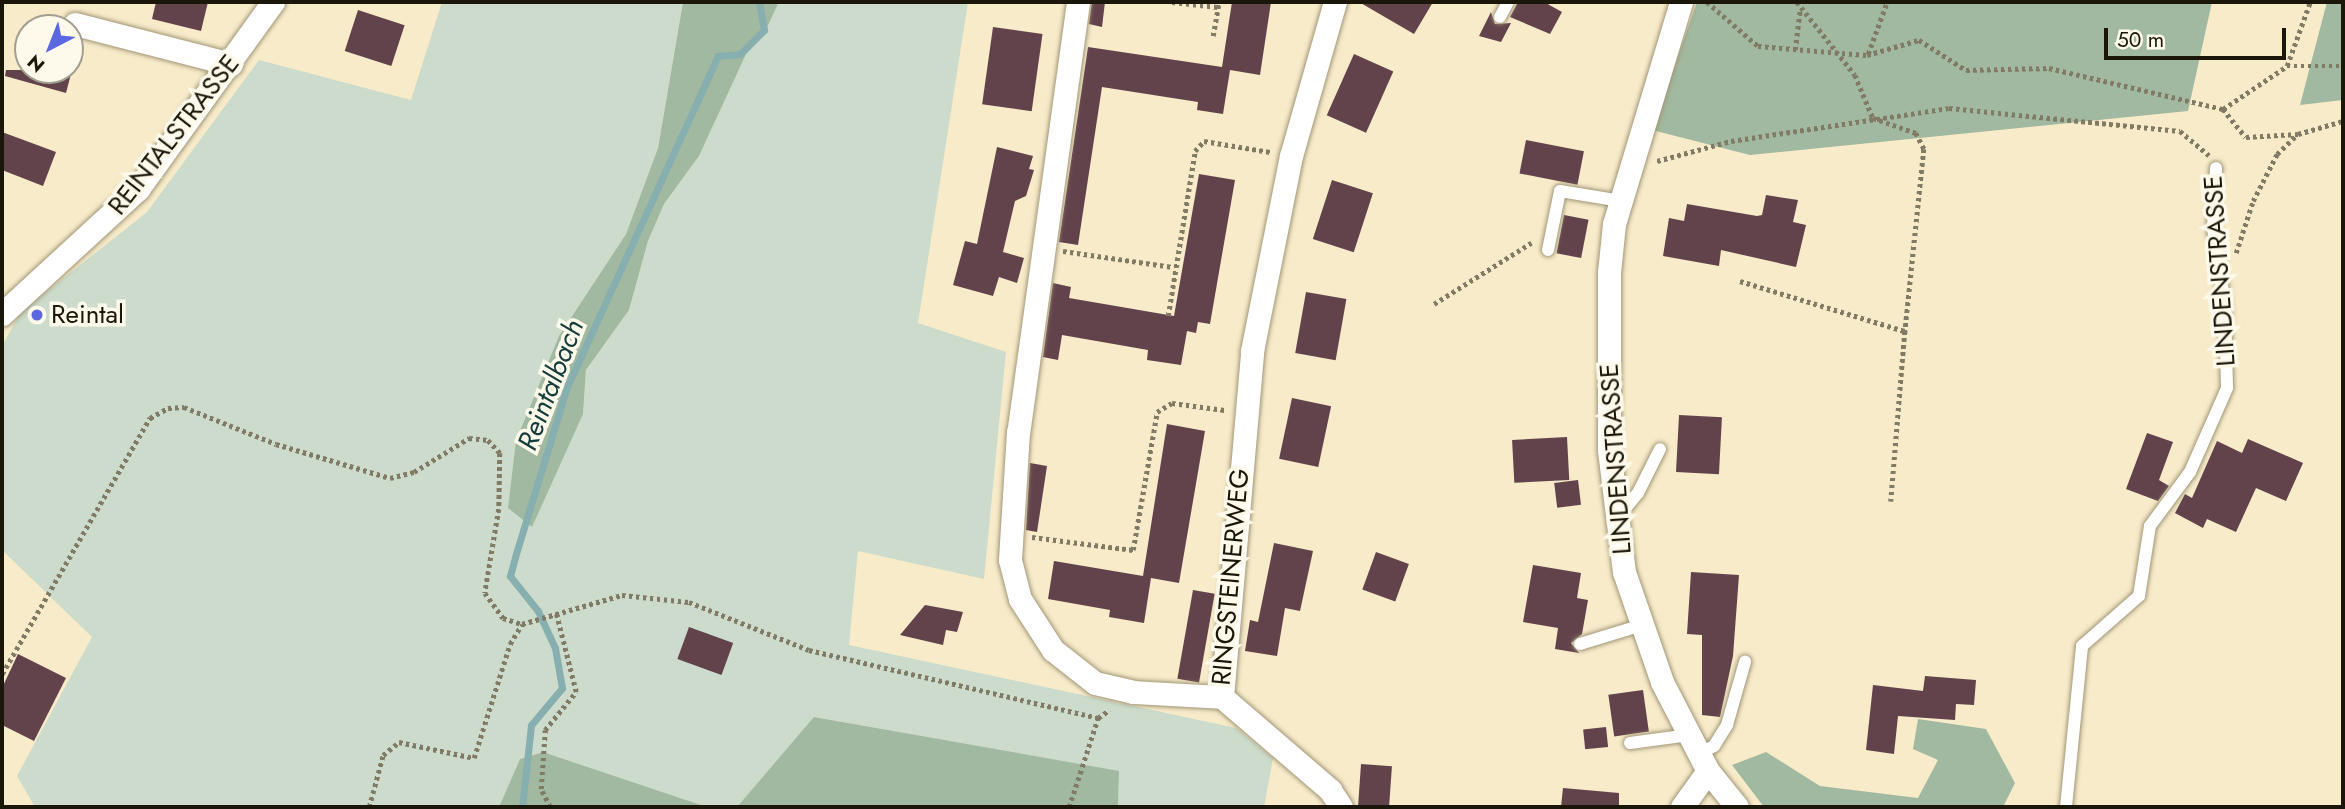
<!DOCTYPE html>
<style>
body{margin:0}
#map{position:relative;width:2345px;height:809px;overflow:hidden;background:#f7ebca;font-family:Jost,sans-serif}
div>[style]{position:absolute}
.green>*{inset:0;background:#ccdbcb}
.forest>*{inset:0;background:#a1b9a0}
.stream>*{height:7px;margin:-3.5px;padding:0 3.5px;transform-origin:3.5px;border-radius:3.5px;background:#87afb0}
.building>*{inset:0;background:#62434c;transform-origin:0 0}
.path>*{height:4.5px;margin-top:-2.25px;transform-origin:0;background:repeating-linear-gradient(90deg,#817a64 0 3.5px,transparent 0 7px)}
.roads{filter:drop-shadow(0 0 2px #a19677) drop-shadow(0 0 2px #a19677)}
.service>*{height:12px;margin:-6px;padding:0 6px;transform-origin:6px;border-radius:6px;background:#fff}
.minor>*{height:23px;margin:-11.5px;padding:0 11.5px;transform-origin:11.5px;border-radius:11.5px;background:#fff}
.dots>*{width:19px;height:19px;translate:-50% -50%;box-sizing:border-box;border:4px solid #fdf9eb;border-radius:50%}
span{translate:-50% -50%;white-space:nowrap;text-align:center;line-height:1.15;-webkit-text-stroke:7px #fdf9eb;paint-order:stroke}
.street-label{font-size:26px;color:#1a160a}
.poi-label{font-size:26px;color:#1a160a}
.left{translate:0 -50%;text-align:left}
.water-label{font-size:28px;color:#153d3e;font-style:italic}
.frame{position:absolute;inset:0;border:4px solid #1a160a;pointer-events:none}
.north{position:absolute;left:14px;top:14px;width:70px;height:70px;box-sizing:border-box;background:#fdf9eb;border:2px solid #a29e91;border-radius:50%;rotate:222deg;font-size:19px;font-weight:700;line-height:28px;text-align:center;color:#1a160a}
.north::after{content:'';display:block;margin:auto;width:24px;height:32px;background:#5b68df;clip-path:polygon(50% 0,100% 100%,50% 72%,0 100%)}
.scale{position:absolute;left:2104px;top:28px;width:182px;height:32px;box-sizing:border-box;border:4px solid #1a160a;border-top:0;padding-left:9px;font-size:21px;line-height:24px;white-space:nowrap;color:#1a160a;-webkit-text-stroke:5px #fdf9eb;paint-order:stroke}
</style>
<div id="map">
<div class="green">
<i style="clip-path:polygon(442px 2px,683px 2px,658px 148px,626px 234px,559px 336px,583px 414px,586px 370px,629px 310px,648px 241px,664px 204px,699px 156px,748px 50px,763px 36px,779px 2px,968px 2px,918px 323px,1006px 352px,984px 579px,858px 551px,849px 645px,1236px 728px,1273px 758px,1264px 807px,1118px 807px,1119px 772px,815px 717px,737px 807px,707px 807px,543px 752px,520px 759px,499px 807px,35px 807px,17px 776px,92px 637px,2px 550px,2px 346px,21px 312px,147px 212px,259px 60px,411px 100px)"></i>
</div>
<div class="forest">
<i style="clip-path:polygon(683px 2px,779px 2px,763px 36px,748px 50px,699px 156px,664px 204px,648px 241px,629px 310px,586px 370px,583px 414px,532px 527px,508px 508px,516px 441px,559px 336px,626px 234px,658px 148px)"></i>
<i style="clip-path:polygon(1697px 2px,2212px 2px,2188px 111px,1750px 155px,1652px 130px)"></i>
<i style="clip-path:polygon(2327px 2px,2343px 2px,2343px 100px,2300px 105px)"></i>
<i style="clip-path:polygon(814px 717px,1119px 771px,1118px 807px,737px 807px)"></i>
<i style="clip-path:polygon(1918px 719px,1986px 729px,2015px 783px,2003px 807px,1764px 807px,1732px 765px,1766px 752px,1820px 786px,1918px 798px,1938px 760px,1913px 749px)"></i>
<i style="clip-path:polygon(543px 752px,707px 807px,499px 807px,520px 759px)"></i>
</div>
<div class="stream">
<i style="left:522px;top:807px;width:82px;rotate:-83.7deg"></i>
<i style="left:531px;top:725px;width:48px;rotate:-50deg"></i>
<i style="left:562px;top:688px;width:41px;rotate:-99.9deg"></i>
<i style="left:555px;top:648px;width:41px;rotate:-114.7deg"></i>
<i style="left:538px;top:611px;width:45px;rotate:-128.7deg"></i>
<i style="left:510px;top:576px;width:20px;rotate:-75deg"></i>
<i style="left:515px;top:557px;width:178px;rotate:-73deg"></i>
<i style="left:567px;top:387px;width:364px;rotate:-65.5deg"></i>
<i style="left:718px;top:56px;width:22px;rotate:-5deg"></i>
<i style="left:740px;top:54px;width:34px;rotate:-45deg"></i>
<i style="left:764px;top:30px;width:28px;rotate:-100deg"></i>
</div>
<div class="building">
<i style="clip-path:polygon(156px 2px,208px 2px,201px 31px,152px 19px)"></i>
<i style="clip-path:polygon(1092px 2px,1105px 2px,1102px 27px,1089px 24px)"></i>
<i style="clip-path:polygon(1232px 2px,1271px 2px,1260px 75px,1230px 70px,1223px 114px,1197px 110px,1198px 102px,1102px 87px,1078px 245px,1059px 242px,1088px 47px,1222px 67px)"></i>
<i style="clip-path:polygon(1359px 2px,1433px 2px,1414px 34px)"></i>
<i style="clip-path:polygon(1518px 2px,1544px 2px,1562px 12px,1550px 34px,1510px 17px)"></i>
<i style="left:358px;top:10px;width:49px;height:43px;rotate:18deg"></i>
<i style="clip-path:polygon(1491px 12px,1495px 24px,1511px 23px,1501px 42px,1479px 36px)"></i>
<i style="left:993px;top:27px;width:50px;height:78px;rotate:8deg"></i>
<i style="left:1354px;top:54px;width:43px;height:67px;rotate:24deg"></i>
<i style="clip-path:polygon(6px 70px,72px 70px,66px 93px,5px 76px)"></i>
<i style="clip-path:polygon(2px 132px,56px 152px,43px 186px,2px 170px)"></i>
<i style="left:1526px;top:140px;width:59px;height:34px;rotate:11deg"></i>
<i style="clip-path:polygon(997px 147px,1033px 156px,1029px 169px,1034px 170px,1026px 196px,1015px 201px,1003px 252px,1024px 258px,1017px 283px,999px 277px,993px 296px,953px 285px,965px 241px,977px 244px)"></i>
<i style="clip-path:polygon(1199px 174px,1235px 180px,1210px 324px,1198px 322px,1196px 333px,1187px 331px,1181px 365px,1147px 360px,1148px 350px,1062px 335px,1058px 360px,1043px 357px,1053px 283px,1071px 287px,1069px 298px,1174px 316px)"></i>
<i style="left:1332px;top:180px;width:43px;height:62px;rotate:18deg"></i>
<i style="clip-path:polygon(1766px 195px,1798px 200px,1793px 222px,1806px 225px,1796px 267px,1721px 250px,1719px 266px,1663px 256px,1669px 218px,1684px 221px,1687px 204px,1757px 216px,1762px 215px)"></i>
<i style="left:1564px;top:215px;width:25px;height:39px;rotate:11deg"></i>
<i style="left:1306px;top:292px;width:41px;height:62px;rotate:10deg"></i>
<i style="left:1292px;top:398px;width:40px;height:62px;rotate:12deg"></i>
<i style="left:1679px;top:415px;width:43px;height:57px;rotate:3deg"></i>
<i style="clip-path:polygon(1167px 424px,1205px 431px,1179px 583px,1151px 578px,1144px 623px,1109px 617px,1110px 610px,1048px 599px,1054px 561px,1143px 576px)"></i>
<i style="clip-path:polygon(2147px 433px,2173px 442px,2159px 480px,2169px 486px,2158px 501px,2126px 489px)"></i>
<i style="left:1567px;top:437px;width:43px;height:55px;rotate:87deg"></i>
<i style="clip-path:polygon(2248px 439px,2303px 463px,2286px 501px,2256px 488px,2236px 532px,2207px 519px,2203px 528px,2175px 513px,2185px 494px,2192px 498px,2217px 441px,2242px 453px)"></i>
<i style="clip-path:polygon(1030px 463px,1047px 466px,1037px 532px,1026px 530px)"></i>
<i style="left:1578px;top:480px;width:25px;height:24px;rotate:83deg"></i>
<i style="clip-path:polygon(1274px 543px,1313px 551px,1300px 611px,1285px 608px,1277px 656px,1245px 651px,1250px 620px,1258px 622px)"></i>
<i style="left:1376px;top:552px;width:35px;height:40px;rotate:20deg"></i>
<i style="clip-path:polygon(1533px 565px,1581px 573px,1577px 598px,1588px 600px,1582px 634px,1571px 643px,1579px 653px,1555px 649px,1558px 628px,1523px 622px)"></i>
<i style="clip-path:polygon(1691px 572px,1739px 575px,1733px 656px,1720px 717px,1702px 715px,1702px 635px,1687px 634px)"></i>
<i style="left:1193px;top:590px;width:22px;height:90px;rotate:10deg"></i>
<i style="clip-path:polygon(925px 605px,963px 612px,957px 632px,946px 630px,943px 645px,900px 635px)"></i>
<i style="left:689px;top:627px;width:47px;height:34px;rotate:20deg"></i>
<i style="clip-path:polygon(18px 654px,66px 678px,34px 741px,2px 725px,2px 688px)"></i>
<i style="clip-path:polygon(1925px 676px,1976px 680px,1974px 705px,1956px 704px,1955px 720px,1898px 716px,1894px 754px,1866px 750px,1873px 685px,1923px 691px)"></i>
<i style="left:1643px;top:690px;width:42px;height:35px;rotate:82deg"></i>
<i style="left:1606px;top:727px;width:20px;height:23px;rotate:84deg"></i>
<i style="left:1361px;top:764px;width:31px;height:43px;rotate:4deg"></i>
<i style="clip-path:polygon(1563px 788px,1619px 793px,1619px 807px,1561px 807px)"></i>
</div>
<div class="path">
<i style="left:1172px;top:2px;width:46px;rotate:6.2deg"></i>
<i style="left:1707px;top:2px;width:67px;rotate:40.8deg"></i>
<i style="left:1758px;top:46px;width:109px;rotate:4.7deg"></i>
<i style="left:1867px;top:55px;width:54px;rotate:-16.1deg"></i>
<i style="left:1919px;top:40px;width:56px;rotate:32.6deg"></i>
<i style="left:1966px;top:70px;width:83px;rotate:-1.4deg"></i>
<i style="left:2049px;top:68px;width:179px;rotate:13.3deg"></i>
<i style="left:2223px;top:109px;width:36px;rotate:51deg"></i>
<i style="left:2246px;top:137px;width:52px;rotate:-3.3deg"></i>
<i style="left:2298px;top:134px;width:47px;rotate:-16.1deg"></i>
<i style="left:1797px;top:2px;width:93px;rotate:51.5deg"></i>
<i style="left:1855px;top:75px;width:47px;rotate:67.3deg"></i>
<i style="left:1873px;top:118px;width:46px;rotate:19.2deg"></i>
<i style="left:1916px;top:133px;width:18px;rotate:63deg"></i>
<i style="left:1924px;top:149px;width:186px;rotate:95.9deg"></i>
<i style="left:1213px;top:36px;width:35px;rotate:-80deg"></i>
<i style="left:1795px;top:50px;width:39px;rotate:-83deg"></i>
<i style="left:1868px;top:54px;width:55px;rotate:-69.9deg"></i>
<i style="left:2287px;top:66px;width:68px;rotate:-70.2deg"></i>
<i style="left:2223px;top:109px;width:77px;rotate:-33.9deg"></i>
<i style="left:2287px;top:66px;width:56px"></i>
<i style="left:1657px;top:161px;width:77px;rotate:-15.1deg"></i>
<i style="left:1731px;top:141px;width:220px;rotate:-8.6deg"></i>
<i style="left:1949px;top:108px;width:232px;rotate:5.7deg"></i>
<i style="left:2180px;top:131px;width:38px;rotate:40deg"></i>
<i style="left:1063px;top:251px;width:111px;rotate:8.3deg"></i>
<i style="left:2236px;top:253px;width:55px;rotate:-71.9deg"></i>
<i style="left:2253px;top:201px;width:53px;rotate:-62.9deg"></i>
<i style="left:2277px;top:154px;width:28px;rotate:-44deg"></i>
<i style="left:1740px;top:281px;width:172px;rotate:16.9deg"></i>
<i style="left:1905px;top:331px;width:171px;rotate:94.7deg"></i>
<i style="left:1434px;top:304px;width:115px;rotate:-32.2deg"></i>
<i style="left:1168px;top:316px;width:167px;rotate:-80.7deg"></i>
<i style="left:1195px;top:151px;width:13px;rotate:-48deg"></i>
<i style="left:1204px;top:141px;width:67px;rotate:9.5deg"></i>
<i style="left:1032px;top:537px;width:102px;rotate:7.3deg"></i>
<i style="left:1133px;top:550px;width:140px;rotate:-80.1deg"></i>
<i style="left:1157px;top:412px;width:17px;rotate:-31deg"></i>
<i style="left:1172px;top:403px;width:53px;rotate:7.5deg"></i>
<i style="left:2px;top:674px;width:296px;rotate:-60deg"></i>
<i style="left:150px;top:418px;width:21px;rotate:-29deg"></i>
<i style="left:168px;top:408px;width:16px;rotate:-4deg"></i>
<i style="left:184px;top:407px;width:99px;rotate:21.9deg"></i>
<i style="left:276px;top:444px;width:119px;rotate:16.6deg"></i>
<i style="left:390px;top:478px;width:25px;rotate:-14deg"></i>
<i style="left:414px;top:472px;width:65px;rotate:-31.7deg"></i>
<i style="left:469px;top:438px;width:19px;rotate:6deg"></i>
<i style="left:488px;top:440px;width:18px;rotate:47deg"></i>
<i style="left:500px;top:453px;width:56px;rotate:91deg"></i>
<i style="left:499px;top:509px;width:85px;rotate:99.5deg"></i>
<i style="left:485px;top:593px;width:31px;rotate:54deg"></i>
<i style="left:503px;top:618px;width:20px;rotate:18deg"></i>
<i style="left:369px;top:807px;width:54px;rotate:-74.9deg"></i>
<i style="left:383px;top:755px;width:21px;rotate:-39deg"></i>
<i style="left:399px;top:742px;width:77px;rotate:12deg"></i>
<i style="left:474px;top:758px;width:120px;rotate:-72.5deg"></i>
<i style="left:510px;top:644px;width:23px;rotate:-59deg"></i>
<i style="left:522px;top:624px;width:104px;rotate:-16.2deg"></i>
<i style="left:622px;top:595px;width:67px;rotate:6deg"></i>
<i style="left:689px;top:602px;width:129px;rotate:21.8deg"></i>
<i style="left:809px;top:650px;width:297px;rotate:13.2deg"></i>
<i style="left:550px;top:807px;width:20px;rotate:-117deg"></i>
<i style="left:541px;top:789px;width:59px;rotate:-86.1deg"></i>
<i style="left:545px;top:730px;width:49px;rotate:-50.8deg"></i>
<i style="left:576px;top:692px;width:81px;rotate:-104.2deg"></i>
<i style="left:1069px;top:807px;width:94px;rotate:-72deg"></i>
<i style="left:1098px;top:718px;width:14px;rotate:-36deg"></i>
</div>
<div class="roads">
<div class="service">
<i style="left:1500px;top:17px;width:17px;rotate:-62deg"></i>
<i style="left:1548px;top:250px;width:60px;rotate:-78.5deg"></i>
<i style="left:1560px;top:191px;width:62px;rotate:9.3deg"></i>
<i style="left:1616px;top:520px;width:35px;rotate:-51deg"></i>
<i style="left:1638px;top:493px;width:49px;rotate:-63.4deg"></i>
<i style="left:1580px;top:644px;width:65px;rotate:-17deg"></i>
<i style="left:1630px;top:743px;width:60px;rotate:-7.7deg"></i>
<i style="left:1699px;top:754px;width:17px;rotate:-28deg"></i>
<i style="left:1714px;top:746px;width:25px;rotate:-58deg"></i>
<i style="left:1727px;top:725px;width:66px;rotate:-74.1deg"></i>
<i style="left:2066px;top:807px;width:162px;rotate:-84.3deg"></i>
<i style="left:2082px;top:646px;width:76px;rotate:-41.3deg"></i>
<i style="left:2139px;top:596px;width:71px;rotate:-81.1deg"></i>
<i style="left:2150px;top:526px;width:67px;rotate:-53.5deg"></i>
<i style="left:2190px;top:472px;width:92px;rotate:-66.2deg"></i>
<i style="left:2227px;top:388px;width:84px;rotate:-91.4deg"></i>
<i style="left:2225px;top:304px;width:77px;rotate:-99deg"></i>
<i style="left:2213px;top:228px;width:60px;rotate:-87.1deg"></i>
</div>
<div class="minor">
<i style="left:1078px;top:2px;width:434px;rotate:97.9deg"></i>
<i style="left:1018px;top:432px;width:128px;rotate:93.6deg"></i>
<i style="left:1010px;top:560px;width:40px;rotate:75.6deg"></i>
<i style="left:1020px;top:599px;width:61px;rotate:57.1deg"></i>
<i style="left:1053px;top:650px;width:53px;rotate:38.2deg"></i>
<i style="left:1095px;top:683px;width:39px;rotate:13deg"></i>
<i style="left:1133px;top:692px;width:89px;rotate:3.2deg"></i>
<i style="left:1681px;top:2px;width:232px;rotate:106.8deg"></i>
<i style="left:1614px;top:224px;width:48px;rotate:95.9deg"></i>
<i style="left:1609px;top:272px;width:178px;rotate:90deg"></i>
<i style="left:1609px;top:450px;width:123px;rotate:83deg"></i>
<i style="left:1624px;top:572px;width:116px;rotate:70.9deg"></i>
<i style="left:1662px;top:682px;width:100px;rotate:62.7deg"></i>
<i style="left:1708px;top:771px;width:46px;rotate:51.1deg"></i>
<i style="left:75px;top:24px;width:161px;rotate:14.4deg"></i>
<i style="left:2px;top:314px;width:185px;rotate:-42.6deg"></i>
<i style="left:138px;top:189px;width:231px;rotate:-54.2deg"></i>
<i style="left:1222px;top:697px;width:347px;rotate:-85deg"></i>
<i style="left:1252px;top:351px;width:199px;rotate:-78.7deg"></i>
<i style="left:1291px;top:156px;width:160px;rotate:-74.1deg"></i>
<i style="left:1222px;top:697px;width:143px;rotate:40.7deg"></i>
<i style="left:1330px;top:790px;width:20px;rotate:57deg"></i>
<i style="left:1682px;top:807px;width:44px;rotate:-54.2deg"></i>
</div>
</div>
<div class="dots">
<i style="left:37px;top:315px;background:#5b68df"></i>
</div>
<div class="street-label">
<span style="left:174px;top:135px;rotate:-52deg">REINTALSTRASSE</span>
<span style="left:2220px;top:271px;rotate:-94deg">LINDENSTRASSE</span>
<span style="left:1616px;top:459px;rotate:-94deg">LINDENSTRASSE</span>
<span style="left:1231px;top:577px;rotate:-85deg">RINGSTEINERWEG</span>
</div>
<div class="poi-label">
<span class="left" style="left:51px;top:315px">Reintal</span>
</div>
<div class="water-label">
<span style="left:551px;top:385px;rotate:-69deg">Reintalbach</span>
</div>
<div class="frame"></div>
<div class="north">N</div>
<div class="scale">50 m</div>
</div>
